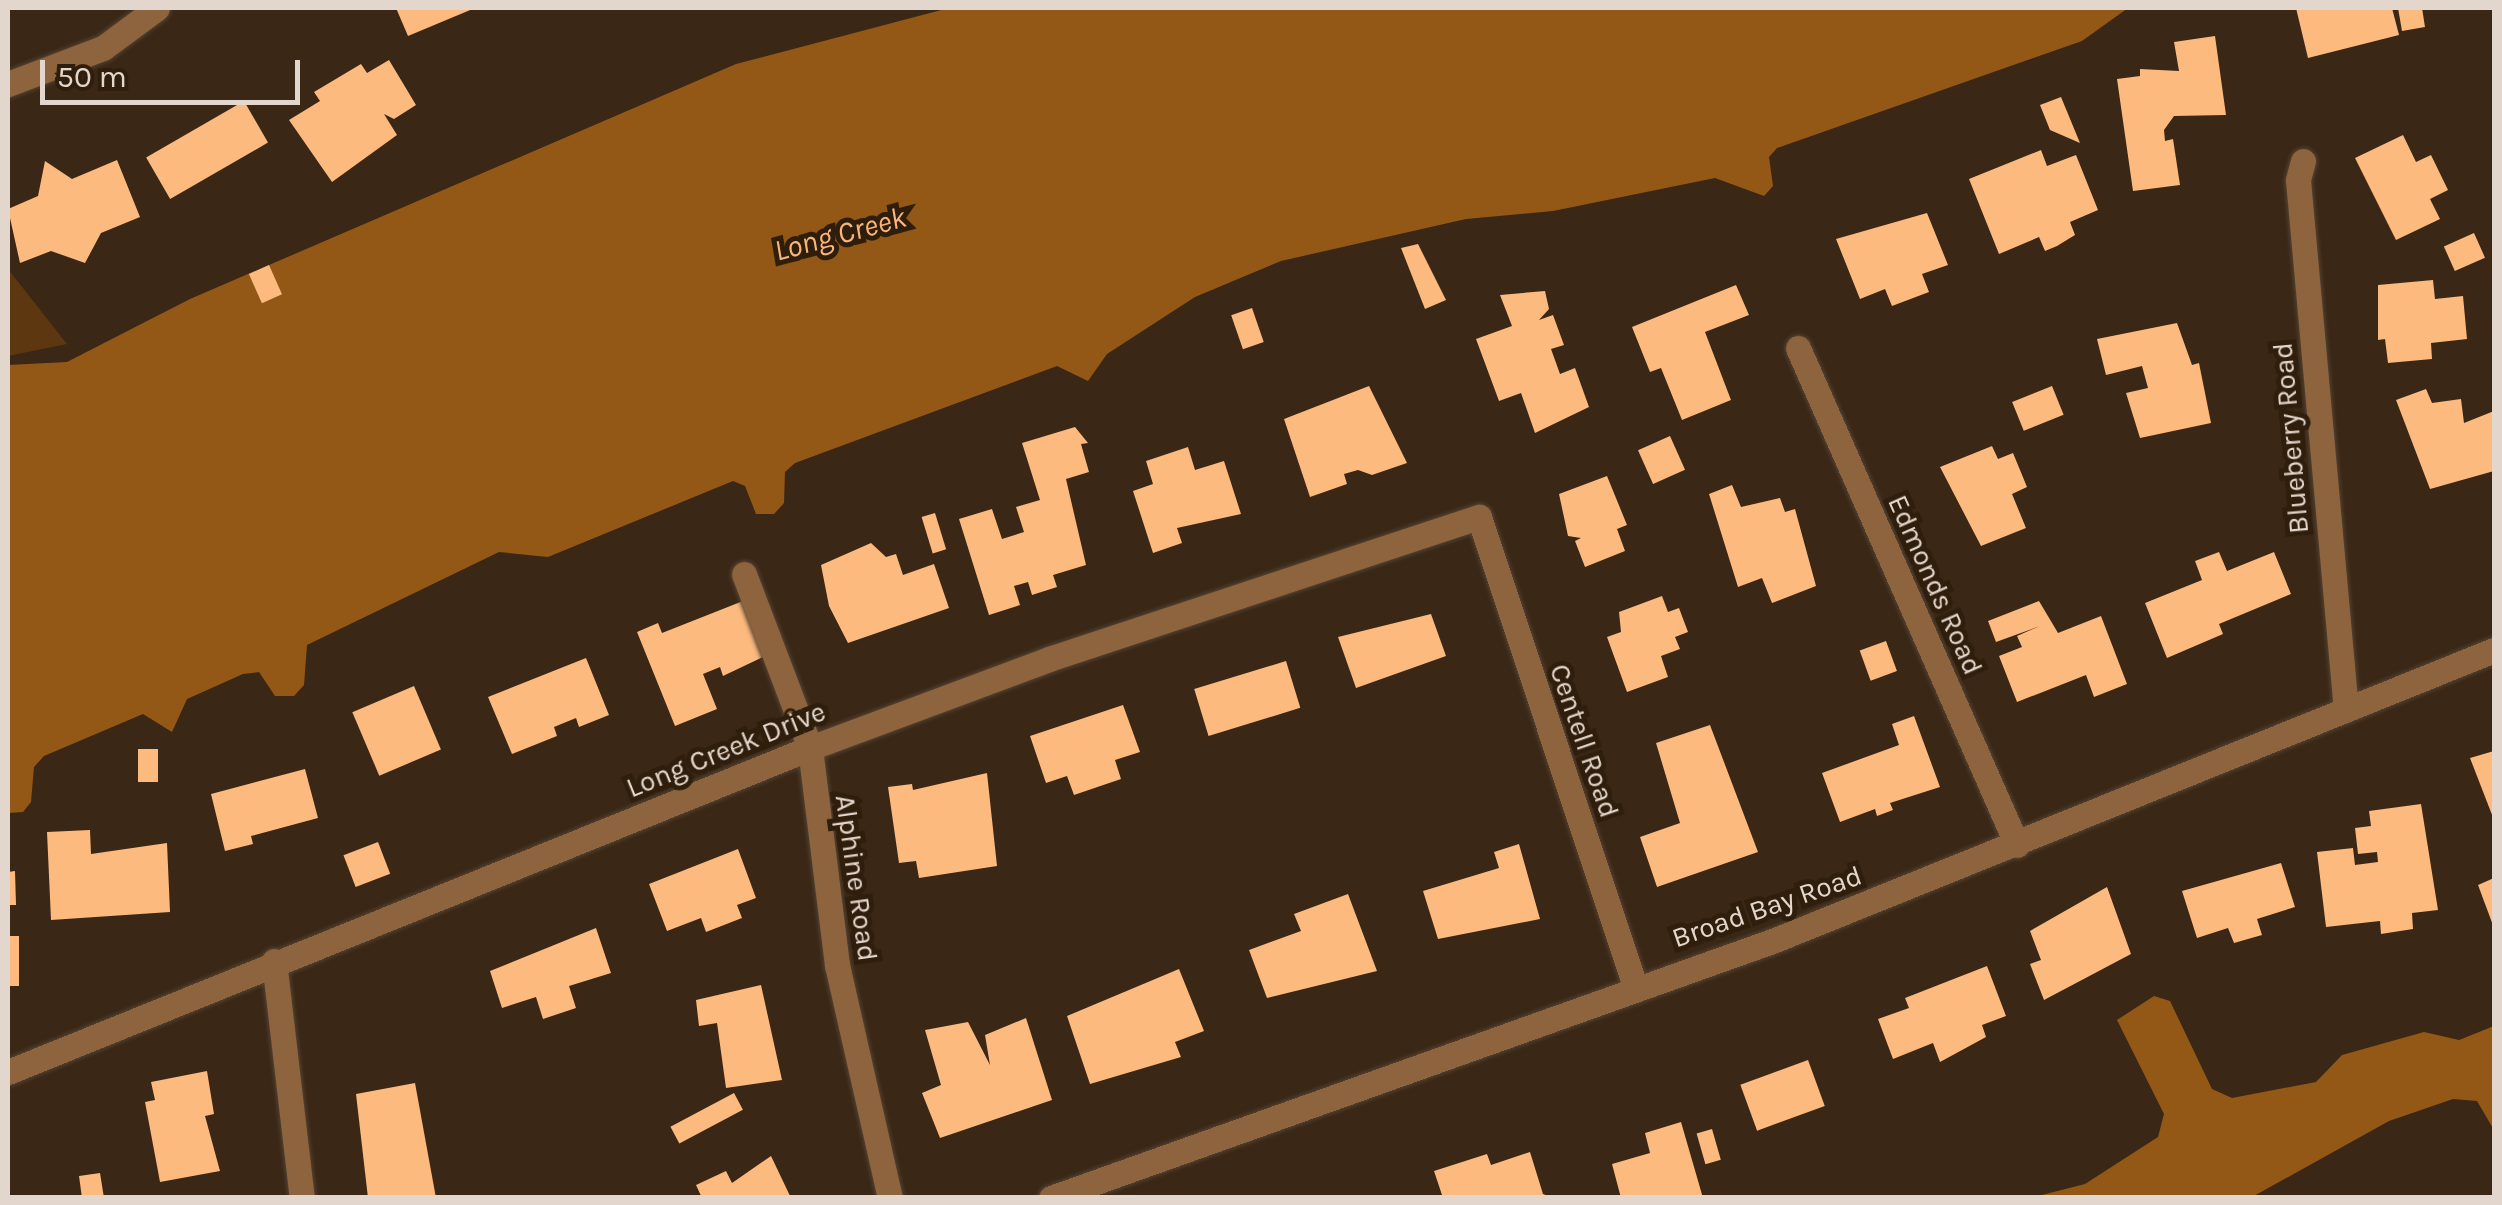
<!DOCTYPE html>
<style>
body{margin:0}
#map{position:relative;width:2502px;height:1205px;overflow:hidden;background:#3a2716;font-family:Karla,sans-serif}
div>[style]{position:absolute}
.green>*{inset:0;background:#5c3710}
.water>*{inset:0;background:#935816}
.building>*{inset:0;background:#fcba7e;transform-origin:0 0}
.roads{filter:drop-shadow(0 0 2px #554333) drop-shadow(0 0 2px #554333)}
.minor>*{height:25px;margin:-12.5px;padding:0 12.5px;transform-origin:12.5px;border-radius:12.5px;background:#8d643d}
span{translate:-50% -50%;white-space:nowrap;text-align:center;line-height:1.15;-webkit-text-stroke:10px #301e0c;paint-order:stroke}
.street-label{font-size:28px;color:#e3d6cc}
.water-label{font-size:30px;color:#fab679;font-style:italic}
.frame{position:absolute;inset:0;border:10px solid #e3d6cc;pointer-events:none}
.scale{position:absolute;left:40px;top:60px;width:260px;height:45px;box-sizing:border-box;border:5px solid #e3d6cc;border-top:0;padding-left:12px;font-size:30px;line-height:35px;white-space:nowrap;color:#e3d6cc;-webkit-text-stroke:8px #301e0c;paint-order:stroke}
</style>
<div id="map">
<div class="green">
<i style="clip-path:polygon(8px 269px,67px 344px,8px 356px)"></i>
</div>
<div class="water">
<i style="clip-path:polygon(949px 8px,2128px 8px,2082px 41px,1777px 148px,1769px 157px,1773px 186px,1764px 196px,1715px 178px,1553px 211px,1466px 219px,1281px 261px,1195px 297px,1107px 354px,1088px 381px,1057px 366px,795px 463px,785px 472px,784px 503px,774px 514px,756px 514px,745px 486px,733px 481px,548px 557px,499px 552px,307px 645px,304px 685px,294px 696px,275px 696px,259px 672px,243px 674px,187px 699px,172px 732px,143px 714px,44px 756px,34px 767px,31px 802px,23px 812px,8px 813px,8px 365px,67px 362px,190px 299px,736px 64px)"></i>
<i style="clip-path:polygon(2154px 996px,2170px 1001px,2212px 1089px,2232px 1098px,2316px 1082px,2342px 1055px,2424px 1032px,2459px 1040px,2494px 1026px,2494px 1130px,2477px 1101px,2453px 1099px,2389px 1121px,2252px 1197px,2034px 1197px,2085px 1184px,2158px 1137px,2164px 1114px,2117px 1020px)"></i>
</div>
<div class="building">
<i style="clip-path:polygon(396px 8px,475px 8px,408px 36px)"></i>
<i style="clip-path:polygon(2296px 8px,2392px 8px,2399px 35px,2308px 58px)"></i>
<i style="clip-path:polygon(2398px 8px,2422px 8px,2425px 27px,2402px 31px)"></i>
<i style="clip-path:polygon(2215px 36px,2226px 115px,2174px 116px,2164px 130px,2165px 141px,2173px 139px,2180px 185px,2133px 191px,2117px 79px,2140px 76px,2140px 69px,2179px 71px,2174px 42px)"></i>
<i style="clip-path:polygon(389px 60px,416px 105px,394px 119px,384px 114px,397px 135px,332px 182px,289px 120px,320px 101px,314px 92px,361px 64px,367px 73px)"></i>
<i style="clip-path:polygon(2061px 97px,2080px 143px,2050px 130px,2040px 105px)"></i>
<i style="left:244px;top:101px;width:48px;height:113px;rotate:60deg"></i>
<i style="clip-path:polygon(2403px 135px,2416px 162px,2431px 155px,2448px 190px,2430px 199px,2440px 219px,2396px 240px,2355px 158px)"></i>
<i style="clip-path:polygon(2041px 150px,2047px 166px,2076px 155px,2098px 210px,2070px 222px,2075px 235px,2057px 246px,2045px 251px,2039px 237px,1999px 254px,1969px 179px)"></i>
<i style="clip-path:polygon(117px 160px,140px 217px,101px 233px,85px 263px,51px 251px,20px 263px,8px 209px,38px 196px,45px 161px,72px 179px)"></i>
<i style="clip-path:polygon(1927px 213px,1948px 265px,1922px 274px,1929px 292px,1892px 306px,1885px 289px,1860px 299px,1836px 239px)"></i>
<i style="left:2474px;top:233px;width:27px;height:33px;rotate:66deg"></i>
<i style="clip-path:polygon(1418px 244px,1446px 300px,1425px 309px,1401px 248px)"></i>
<i style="left:269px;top:265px;width:32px;height:22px;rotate:66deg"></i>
<i style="clip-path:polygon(2433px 280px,2435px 299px,2463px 296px,2467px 339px,2431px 343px,2432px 359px,2388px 363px,2385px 339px,2378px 340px,2378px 285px)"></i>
<i style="clip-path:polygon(1736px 285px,1749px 315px,1705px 332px,1731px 400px,1682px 420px,1661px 368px,1650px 372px,1632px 327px)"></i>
<i style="clip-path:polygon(1545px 291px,1549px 309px,1539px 320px,1553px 315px,1564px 345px,1551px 349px,1560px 374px,1575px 368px,1589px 407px,1535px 433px,1521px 393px,1499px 401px,1476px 339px,1512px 326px,1500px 295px)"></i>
<i style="left:1252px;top:308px;width:36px;height:22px;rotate:71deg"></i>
<i style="clip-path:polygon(2177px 323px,2192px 365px,2199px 363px,2211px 423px,2140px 438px,2126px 393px,2148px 388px,2142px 366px,2106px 375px,2097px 339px)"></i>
<i style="clip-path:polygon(1369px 386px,1407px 463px,1372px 475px,1358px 470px,1344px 474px,1347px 484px,1310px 497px,1284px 419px)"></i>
<i style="left:2052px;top:386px;width:31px;height:43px;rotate:68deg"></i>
<i style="clip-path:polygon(2426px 389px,2432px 403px,2461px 399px,2464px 423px,2494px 411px,2494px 471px,2430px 489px,2396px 400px)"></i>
<i style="clip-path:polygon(1075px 427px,1088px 443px,1081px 444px,1089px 472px,1066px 479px,1086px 565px,1053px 575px,1057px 587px,1032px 595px,1028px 582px,1014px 586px,1020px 605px,989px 615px,959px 519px,992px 509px,1002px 539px,1024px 532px,1016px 507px,1040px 500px,1022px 443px)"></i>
<i style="left:1670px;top:436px;width:37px;height:35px;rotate:66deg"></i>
<i style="clip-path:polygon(1992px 446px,1998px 459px,2013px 453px,2027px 487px,2012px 494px,2026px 528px,1981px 546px,1940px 467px)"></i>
<i style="clip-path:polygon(1188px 447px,1195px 470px,1224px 461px,1241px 514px,1177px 528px,1182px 543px,1153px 553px,1133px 491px,1153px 484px,1146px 461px)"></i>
<i style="clip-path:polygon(1607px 476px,1627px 525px,1617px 529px,1625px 551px,1585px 567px,1575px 541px,1581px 538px,1568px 536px,1559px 494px)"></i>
<i style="clip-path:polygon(1732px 485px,1741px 507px,1780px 498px,1785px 512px,1795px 509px,1816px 586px,1772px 603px,1762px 578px,1738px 587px,1709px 494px)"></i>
<i style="left:935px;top:513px;width:38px;height:14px;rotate:73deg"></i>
<i style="clip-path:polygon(871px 543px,886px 557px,896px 554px,903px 575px,934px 564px,949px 608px,848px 643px,829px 606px,821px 565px)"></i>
<i style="clip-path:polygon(2219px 552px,2227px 571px,2274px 552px,2291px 594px,2219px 624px,2223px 634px,2167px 658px,2145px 603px,2202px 580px,2195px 561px)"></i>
<i style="clip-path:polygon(1662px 596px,1668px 612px,1679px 608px,1688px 632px,1675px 637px,1680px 649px,1661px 656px,1668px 677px,1627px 692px,1607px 637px,1621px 632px,1619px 612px)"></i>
<i style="clip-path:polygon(743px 601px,765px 656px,723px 676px,720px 667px,703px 674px,717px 709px,675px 726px,637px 632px,658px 623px,662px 633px)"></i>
<i style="clip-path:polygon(2039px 601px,2058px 633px,2101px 616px,2127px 684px,2094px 697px,2086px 675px,2017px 702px,1999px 656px,2022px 647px,2017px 636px,2040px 626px,1996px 642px,1988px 621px)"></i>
<i style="clip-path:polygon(1431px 614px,1446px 656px,1356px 688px,1338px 637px)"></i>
<i style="left:1886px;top:641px;width:32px;height:28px;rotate:70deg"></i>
<i style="clip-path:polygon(586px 658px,609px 715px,579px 727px,576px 718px,554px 727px,557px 736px,512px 754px,488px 697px)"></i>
<i style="left:1286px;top:661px;width:49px;height:96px;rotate:73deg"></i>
<i style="left:414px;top:686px;width:69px;height:67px;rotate:67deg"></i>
<i style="clip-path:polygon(1123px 705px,1140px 752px,1115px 760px,1121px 779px,1074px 795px,1067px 776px,1046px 783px,1030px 736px)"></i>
<i style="clip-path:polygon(1914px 716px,1940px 787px,1890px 803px,1893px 810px,1877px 816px,1875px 809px,1840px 822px,1822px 773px,1899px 745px,1892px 724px)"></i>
<i style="clip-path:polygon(1710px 725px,1758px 852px,1657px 887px,1640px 837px,1680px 823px,1656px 743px)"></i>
<i style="left:138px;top:749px;width:20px;height:33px"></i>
<i style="clip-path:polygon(2494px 751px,2494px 820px,2470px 758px)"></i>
<i style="clip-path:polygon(305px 769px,318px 818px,251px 836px,253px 844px,225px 851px,211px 794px)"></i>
<i style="clip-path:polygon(987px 773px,997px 866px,919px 878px,916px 861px,899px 863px,888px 787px,912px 784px,913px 790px)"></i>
<i style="clip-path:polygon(2421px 804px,2438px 910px,2412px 913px,2413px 929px,2381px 934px,2380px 921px,2326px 927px,2317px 852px,2353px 848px,2355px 865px,2378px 862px,2377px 852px,2358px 854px,2355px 828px,2371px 826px,2369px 811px)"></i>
<i style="clip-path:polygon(90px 830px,91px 854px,167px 843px,170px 912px,51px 920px,47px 832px)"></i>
<i style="left:378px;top:842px;width:34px;height:37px;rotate:69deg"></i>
<i style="clip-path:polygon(1519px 844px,1540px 919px,1438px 939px,1423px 891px,1499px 868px,1494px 852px)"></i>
<i style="clip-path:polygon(738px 849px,756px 898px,737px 905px,742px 918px,706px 932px,701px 918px,667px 931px,649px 884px)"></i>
<i style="clip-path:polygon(2281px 863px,2295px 907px,2257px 919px,2262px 935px,2234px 943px,2228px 928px,2197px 938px,2182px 891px)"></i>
<i style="clip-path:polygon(15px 871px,16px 905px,8px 905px,8px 872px)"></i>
<i style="clip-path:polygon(2494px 878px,2494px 928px,2478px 885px)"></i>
<i style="clip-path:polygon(2107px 887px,2131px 954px,2044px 1000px,2030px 964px,2041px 960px,2030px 931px)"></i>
<i style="clip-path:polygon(1348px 894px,1377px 971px,1267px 998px,1249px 950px,1301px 931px,1294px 914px)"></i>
<i style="clip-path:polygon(596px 928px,611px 973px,569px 986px,576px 1008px,543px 1019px,536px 997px,502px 1008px,490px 971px)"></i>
<i style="left:8px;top:936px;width:11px;height:50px"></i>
<i style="clip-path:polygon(1987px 966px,2006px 1016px,1982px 1025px,1986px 1037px,1940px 1062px,1933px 1043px,1893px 1059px,1878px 1019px,1909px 1008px,1905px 998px)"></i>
<i style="clip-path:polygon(1179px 969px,1204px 1031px,1175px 1042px,1181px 1057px,1090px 1084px,1067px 1016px)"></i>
<i style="clip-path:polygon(761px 985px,782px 1080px,726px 1088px,717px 1023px,699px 1026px,696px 1000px)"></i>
<i style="clip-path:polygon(1026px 1018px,1052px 1100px,940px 1138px,922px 1093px,941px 1085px,925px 1030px,968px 1022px,990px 1065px,985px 1035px)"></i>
<i style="left:1808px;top:1060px;width:49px;height:72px;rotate:70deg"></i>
<i style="clip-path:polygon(207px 1071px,214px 1114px,205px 1116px,220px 1171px,160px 1182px,145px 1102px,155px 1100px,151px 1082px)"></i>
<i style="clip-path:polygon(415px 1083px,436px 1198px,368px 1198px,356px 1094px)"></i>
<i style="left:734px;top:1093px;width:19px;height:72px;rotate:62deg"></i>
<i style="clip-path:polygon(1681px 1122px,1703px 1198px,1621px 1198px,1612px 1164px,1650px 1153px,1645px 1133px)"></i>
<i style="left:1712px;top:1129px;width:32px;height:16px;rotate:74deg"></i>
<i style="clip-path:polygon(1530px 1152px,1543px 1194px,1553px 1198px,1443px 1198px,1434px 1171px,1487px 1154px,1491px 1165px)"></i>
<i style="clip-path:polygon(771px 1156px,791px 1198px,702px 1198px,696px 1185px,726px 1171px,732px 1183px)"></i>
<i style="clip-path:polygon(100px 1173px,104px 1198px,82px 1198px,79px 1176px)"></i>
</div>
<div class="roads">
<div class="minor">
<i style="left:8px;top:84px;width:102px;rotate:-20.8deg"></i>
<i style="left:103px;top:48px;width:67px;rotate:-36.5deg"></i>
<i style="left:2303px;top:161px;width:20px;rotate:105deg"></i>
<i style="left:2298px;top:180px;width:532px;rotate:84.83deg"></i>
<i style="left:1798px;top:348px;width:543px;rotate:66.22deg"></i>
<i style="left:744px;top:574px;width:186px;rotate:69.2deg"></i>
<i style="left:810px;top:748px;width:219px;rotate:82.9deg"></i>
<i style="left:837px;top:965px;width:239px;rotate:77.2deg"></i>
<i style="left:274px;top:961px;width:239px;rotate:83.3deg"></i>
<i style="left:8px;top:1072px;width:865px;rotate:-22deg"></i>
<i style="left:810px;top:748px;width:255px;rotate:-20.4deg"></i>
<i style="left:1049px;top:659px;width:453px;rotate:-18.3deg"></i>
<i style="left:1479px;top:517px;width:493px;rotate:71.6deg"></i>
<i style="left:1051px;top:1198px;width:769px;rotate:-19.61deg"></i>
<i style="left:1775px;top:940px;width:775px;rotate:-21.97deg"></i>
</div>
</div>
<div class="street-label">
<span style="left:2291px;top:438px;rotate:-95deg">Blueberry Road</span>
<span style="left:1935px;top:585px;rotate:66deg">Edmonds Road</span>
<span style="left:1584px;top:741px;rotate:71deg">Centell Road</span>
<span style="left:726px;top:750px;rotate:-22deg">Long Creek Drive</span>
<span style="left:856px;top:878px;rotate:82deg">Alphine Road</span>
<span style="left:1767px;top:907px;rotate:-19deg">Broad Bay Road</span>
</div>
<div class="water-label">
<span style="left:840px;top:234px;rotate:-15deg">Long Creek</span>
</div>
<div class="frame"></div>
<div class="scale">50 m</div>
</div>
